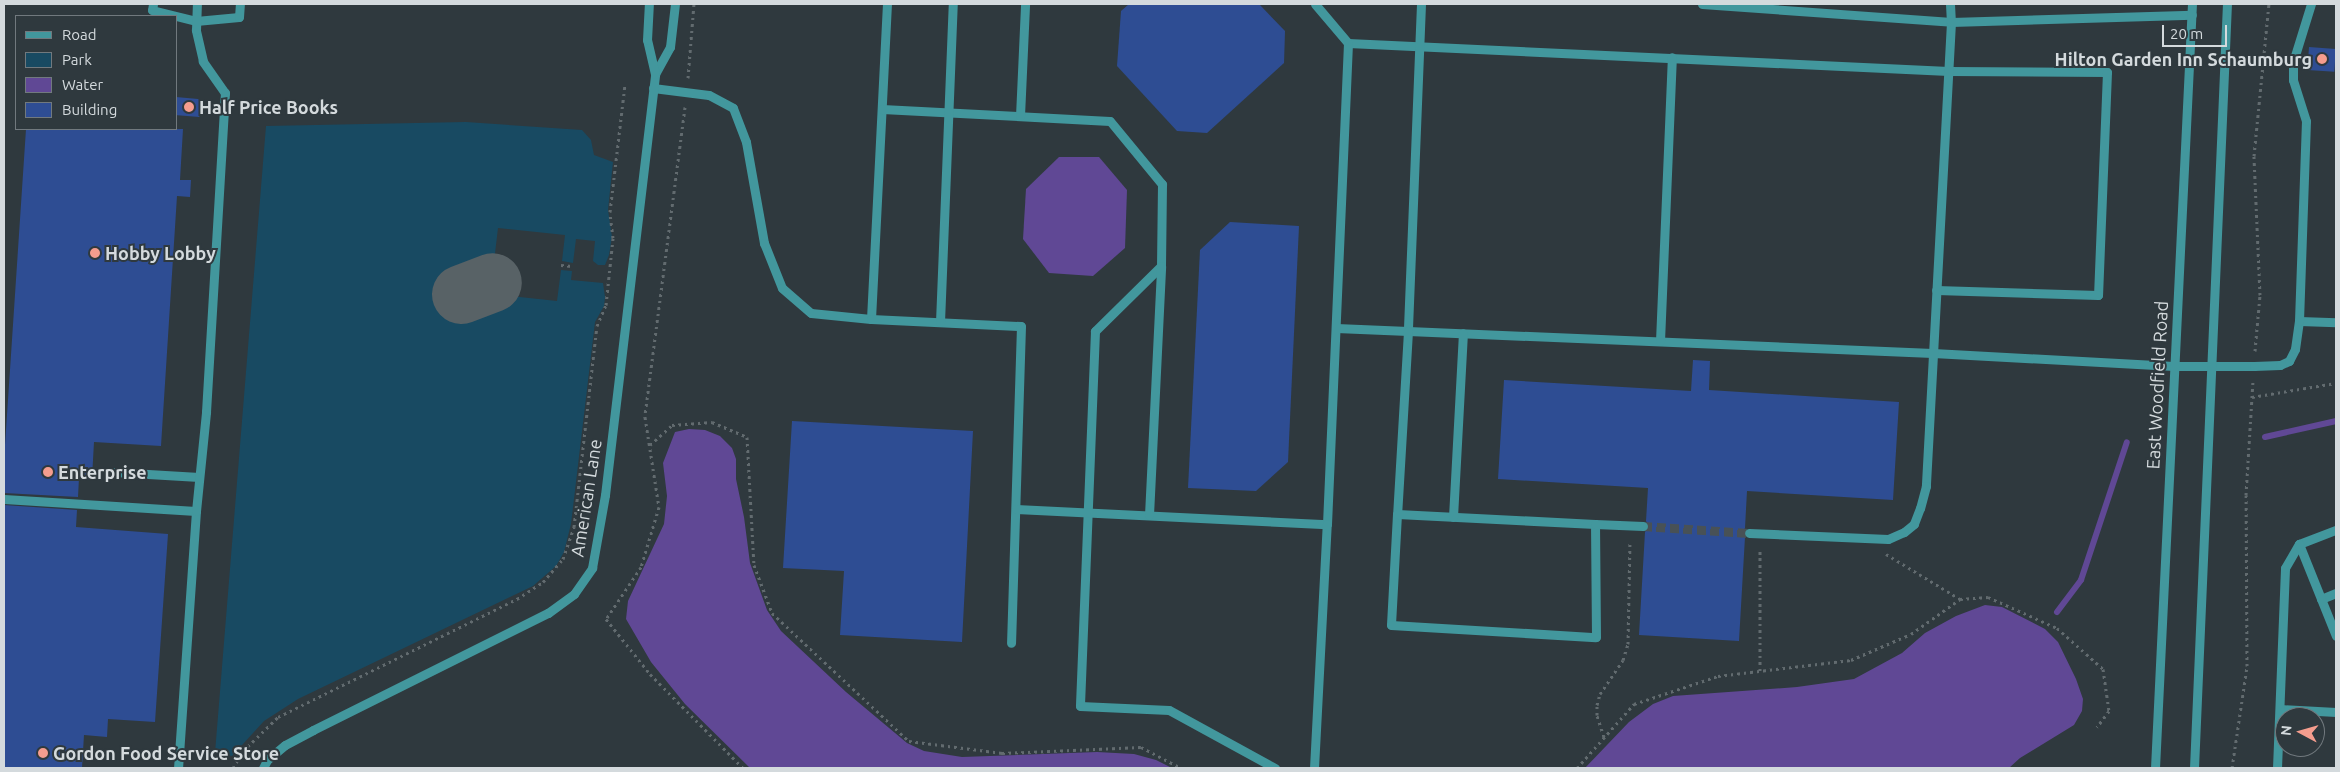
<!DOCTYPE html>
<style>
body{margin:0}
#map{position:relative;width:2340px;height:772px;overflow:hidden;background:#2f393e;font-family:Ubuntu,sans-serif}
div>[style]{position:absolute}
.green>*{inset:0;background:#184a62}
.water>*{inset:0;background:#604895}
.stream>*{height:6px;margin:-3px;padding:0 3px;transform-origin:3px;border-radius:3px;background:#604895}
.taxiway>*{height:59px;margin:-29.5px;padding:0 29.5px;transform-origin:29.5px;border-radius:29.5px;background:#586266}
.building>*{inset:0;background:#2e4d93;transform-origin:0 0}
.minor-tunnel>*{height:9px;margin-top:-4.5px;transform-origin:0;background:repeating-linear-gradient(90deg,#485156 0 9px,transparent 0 13.5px)}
.path>*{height:3px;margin-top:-1.5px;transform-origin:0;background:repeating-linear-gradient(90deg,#626b6f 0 2.5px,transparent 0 6.5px)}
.minor>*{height:9px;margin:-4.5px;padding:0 4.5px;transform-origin:4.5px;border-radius:4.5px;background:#42979d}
.dots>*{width:14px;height:14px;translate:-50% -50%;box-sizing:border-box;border:2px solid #2f393e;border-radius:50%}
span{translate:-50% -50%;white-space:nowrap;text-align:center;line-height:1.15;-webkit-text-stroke:4px #2f393e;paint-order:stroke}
.poi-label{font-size:18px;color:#d4dadd;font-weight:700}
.right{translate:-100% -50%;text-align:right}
.left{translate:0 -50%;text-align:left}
.street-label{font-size:18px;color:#d4dadd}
.frame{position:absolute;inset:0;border:5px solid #d4dadd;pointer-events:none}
.legend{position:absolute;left:15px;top:15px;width:162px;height:115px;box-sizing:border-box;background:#2f393e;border:1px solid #71797e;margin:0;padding:6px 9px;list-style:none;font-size:15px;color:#d4dadd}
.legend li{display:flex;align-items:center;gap:10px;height:25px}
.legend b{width:25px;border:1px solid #71797e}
.north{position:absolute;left:2275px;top:707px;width:50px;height:50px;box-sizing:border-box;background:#2f393e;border:1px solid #71797e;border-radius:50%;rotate:276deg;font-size:14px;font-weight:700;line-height:20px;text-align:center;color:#d4dadd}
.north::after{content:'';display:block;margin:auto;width:18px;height:22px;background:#f59d8e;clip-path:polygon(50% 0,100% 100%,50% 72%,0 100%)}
.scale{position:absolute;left:2162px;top:25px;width:65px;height:22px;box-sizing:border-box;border:2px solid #d4dadd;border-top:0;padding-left:6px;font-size:15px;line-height:18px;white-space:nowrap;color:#d4dadd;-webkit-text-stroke:4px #2f393e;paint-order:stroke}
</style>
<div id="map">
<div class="green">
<i style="clip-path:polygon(466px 122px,582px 130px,591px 140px,594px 155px,613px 162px,608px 210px,612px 237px,609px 255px,605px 265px,598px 265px,593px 261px,595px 241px,576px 239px,573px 263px,562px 261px,565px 235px,498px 228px,492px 279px,461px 291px,462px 282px,451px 281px,448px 304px,459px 306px,461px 297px,492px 284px,491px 294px,557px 301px,561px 270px,572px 271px,571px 280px,603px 283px,605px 297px,604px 306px,595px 322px,571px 524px,564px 552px,556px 566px,533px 586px,298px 699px,264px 721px,232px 756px,215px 753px,266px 126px)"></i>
</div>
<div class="water">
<i style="clip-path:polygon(1059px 157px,1099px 157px,1127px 190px,1125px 248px,1093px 276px,1049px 273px,1023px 239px,1026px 189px)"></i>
<i style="clip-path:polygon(689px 429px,705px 430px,720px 436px,732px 448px,736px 459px,736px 479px,744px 517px,750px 563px,767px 610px,781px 631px,846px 692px,907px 743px,924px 751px,962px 757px,1097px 752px,1134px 754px,1156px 760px,1172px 768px,750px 768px,685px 704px,651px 662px,626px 619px,628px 601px,664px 524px,667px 496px,663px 463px,675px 432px)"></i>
<i style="clip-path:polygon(1985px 605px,2002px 607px,2045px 629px,2058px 642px,2076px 679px,2083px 699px,2082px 711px,2074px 725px,2020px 758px,2009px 768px,1585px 768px,1629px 722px,1653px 704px,1673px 696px,1797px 687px,1854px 679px,1902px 653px,1925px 633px,1956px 616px)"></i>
</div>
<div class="stream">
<i style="left:2265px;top:437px;width:73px;rotate:-12.7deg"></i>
<i style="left:2057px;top:612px;width:40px;rotate:-53deg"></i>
<i style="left:2081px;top:580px;width:145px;rotate:-71.6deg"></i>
</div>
<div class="taxiway">
<i style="left:461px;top:294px;width:33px;rotate:-21deg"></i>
</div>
<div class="building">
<i style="clip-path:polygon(1129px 4px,1259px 4px,1285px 31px,1284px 63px,1207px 133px,1177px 131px,1117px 66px,1121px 11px)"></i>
<i style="left:2309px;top:47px;width:27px;height:23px;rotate:4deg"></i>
<i style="left:176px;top:97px;width:25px;height:18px;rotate:5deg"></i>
<i style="clip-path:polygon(26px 129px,183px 129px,180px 180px,191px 180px,190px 197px,177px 196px,161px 446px,94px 442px,92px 478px,79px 478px,78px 497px,4px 493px,4px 460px)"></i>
<i style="clip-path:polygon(1230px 222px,1299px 226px,1288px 462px,1256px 491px,1188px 488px,1200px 250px)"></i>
<i style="clip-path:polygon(1693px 360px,1710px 361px,1709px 390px,1899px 402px,1893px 500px,1747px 491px,1745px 528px,1743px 532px,1745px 537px,1739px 641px,1639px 635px,1645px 532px,1649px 527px,1646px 521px,1648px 488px,1498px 479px,1504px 380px,1691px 391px)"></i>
<i style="clip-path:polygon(792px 421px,973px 431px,962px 642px,840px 635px,844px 571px,783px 568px)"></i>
<i style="clip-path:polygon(4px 505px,77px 510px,76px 527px,168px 534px,155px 722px,108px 719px,107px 737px,84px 735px,82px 768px,4px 768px)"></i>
</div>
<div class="minor-tunnel">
<i style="left:1643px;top:526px;width:106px;rotate:3.8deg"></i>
</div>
<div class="path">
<i style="left:688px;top:78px;width:74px;rotate:-85.4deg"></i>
<i style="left:685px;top:107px;width:313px;rotate:97.4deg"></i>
<i style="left:645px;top:417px;width:91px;rotate:81.2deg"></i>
<i style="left:659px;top:507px;width:63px;rotate:106.7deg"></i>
<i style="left:641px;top:567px;width:63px;rotate:123.9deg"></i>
<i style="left:606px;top:619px;width:70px;rotate:51.3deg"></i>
<i style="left:650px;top:674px;width:132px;rotate:45.3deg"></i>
<i style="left:561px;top:265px;width:11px;rotate:5deg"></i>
<i style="left:2255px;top:351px;width:56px;rotate:-84.9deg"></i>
<i style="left:2260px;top:295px;width:139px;rotate:-92.5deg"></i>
<i style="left:2254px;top:156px;width:153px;rotate:-84.4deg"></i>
<i style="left:2252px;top:397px;width:85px;rotate:-9.5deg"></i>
<i style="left:650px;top:445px;width:30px;rotate:-42deg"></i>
<i style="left:672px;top:425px;width:40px;rotate:-4.3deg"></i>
<i style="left:712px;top:422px;width:38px;rotate:23deg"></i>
<i style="left:747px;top:437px;width:128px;rotate:86.9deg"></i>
<i style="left:754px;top:565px;width:51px;rotate:69.4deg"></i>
<i style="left:772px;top:613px;width:187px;rotate:43.1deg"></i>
<i style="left:909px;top:741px;width:94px;rotate:7.4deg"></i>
<i style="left:1002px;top:753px;width:139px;rotate:-2.5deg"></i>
<i style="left:1141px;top:747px;width:45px;rotate:27.7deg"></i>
<i style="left:1886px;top:554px;width:87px;rotate:31.3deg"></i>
<i style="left:1760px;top:671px;width:122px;rotate:-90deg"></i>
<i style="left:1604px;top:737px;width:23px;rotate:-108deg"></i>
<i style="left:1597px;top:715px;width:10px;rotate:-90deg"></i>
<i style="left:1597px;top:705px;width:11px;rotate:-75deg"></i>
<i style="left:1600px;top:694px;width:41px;rotate:-55.9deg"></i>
<i style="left:1623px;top:660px;width:17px;rotate:-73deg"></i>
<i style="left:1628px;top:644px;width:101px;rotate:-88.9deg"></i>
<i style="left:233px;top:768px;width:20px;rotate:-60deg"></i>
<i style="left:243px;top:751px;width:49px;rotate:-44.2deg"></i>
<i style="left:278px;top:717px;width:267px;rotate:-26.3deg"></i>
<i style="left:517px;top:599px;width:31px;rotate:-33deg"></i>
<i style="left:543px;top:582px;width:30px;rotate:-49deg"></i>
<i style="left:563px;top:559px;width:34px;rotate:-71deg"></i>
<i style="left:574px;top:527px;width:202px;rotate:-83.5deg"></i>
<i style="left:597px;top:326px;width:23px;rotate:-67deg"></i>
<i style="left:606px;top:305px;width:67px;rotate:-84deg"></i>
<i style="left:613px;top:238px;width:26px;rotate:-97deg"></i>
<i style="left:610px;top:212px;width:129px;rotate:-83.3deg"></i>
<i style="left:1577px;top:768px;width:86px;rotate:-48.3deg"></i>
<i style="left:1634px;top:704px;width:89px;rotate:-18.4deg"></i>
<i style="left:1718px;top:676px;width:134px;rotate:-6.9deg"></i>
<i style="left:1851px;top:660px;width:65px;rotate:-23.4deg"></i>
<i style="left:1911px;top:634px;width:60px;rotate:-35.5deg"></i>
<i style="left:1960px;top:599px;width:28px;rotate:-4deg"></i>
<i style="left:1988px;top:597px;width:76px;rotate:24.2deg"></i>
<i style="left:2057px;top:628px;width:62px;rotate:41.7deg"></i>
<i style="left:2103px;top:669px;width:42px;rotate:81.9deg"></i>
<i style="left:2109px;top:711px;width:20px;rotate:127deg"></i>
<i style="left:2232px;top:768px;width:103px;rotate:-81.6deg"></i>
<i style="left:2247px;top:666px;width:171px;rotate:-90.3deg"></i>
<i style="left:2246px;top:495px;width:115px;rotate:-86.5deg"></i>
</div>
<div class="minor">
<i style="left:153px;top:4px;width:6px;rotate:99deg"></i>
<i style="left:152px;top:10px;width:45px;rotate:14deg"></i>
<i style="left:196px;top:21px;width:43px;rotate:-5.3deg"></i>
<i style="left:239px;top:17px;width:13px;rotate:-86deg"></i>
<i style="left:1315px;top:4px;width:51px;rotate:49.8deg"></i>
<i style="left:1348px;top:43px;width:601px;rotate:2.67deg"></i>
<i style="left:1948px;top:71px;width:159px;rotate:0.4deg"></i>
<i style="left:2107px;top:72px;width:223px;rotate:92.3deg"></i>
<i style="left:2098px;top:295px;width:162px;rotate:-178.2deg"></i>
<i style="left:1421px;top:4px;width:327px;rotate:92.3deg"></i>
<i style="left:1408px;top:331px;width:525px;rotate:2.4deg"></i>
<i style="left:1933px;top:353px;width:241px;rotate:3.1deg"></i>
<i style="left:2174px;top:366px;width:80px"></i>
<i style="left:2254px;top:366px;width:26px;rotate:-2deg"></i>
<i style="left:2280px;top:365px;width:10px;rotate:-24deg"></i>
<i style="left:2289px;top:361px;width:13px;rotate:-63deg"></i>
<i style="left:2295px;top:349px;width:28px;rotate:-82deg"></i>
<i style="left:2299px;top:321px;width:37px;rotate:2deg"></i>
<i style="left:1702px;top:4px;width:250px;rotate:4.1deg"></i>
<i style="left:1951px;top:22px;width:465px;rotate:93.1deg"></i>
<i style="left:1926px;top:486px;width:23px;rotate:105deg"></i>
<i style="left:1920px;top:508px;width:17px;rotate:111deg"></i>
<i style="left:1914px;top:524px;width:13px;rotate:141deg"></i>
<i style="left:1904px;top:532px;width:17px;rotate:156deg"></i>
<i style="left:1888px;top:539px;width:139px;rotate:-177.5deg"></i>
<i style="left:1950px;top:4px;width:18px;rotate:87deg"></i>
<i style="left:1951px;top:22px;width:241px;rotate:-1.7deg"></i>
<i style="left:655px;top:74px;width:31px;rotate:-61deg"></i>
<i style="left:670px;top:47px;width:43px;rotate:-83.4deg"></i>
<i style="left:653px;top:88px;width:56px;rotate:7.1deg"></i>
<i style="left:709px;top:95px;width:27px;rotate:28deg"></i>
<i style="left:733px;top:108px;width:36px;rotate:69deg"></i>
<i style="left:746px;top:142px;width:103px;rotate:79.9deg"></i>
<i style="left:764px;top:243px;width:48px;rotate:68.2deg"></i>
<i style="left:782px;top:288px;width:38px;rotate:41deg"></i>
<i style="left:811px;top:313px;width:60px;rotate:5.7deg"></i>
<i style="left:871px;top:319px;width:315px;rotate:-87.1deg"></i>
<i style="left:882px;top:109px;width:228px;rotate:3deg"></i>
<i style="left:1110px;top:121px;width:82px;rotate:50.5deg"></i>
<i style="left:1162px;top:184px;width:82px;rotate:90.7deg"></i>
<i style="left:1161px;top:266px;width:93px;rotate:135.4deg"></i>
<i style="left:1095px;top:331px;width:375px;rotate:92.3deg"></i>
<i style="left:1080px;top:706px;width:89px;rotate:2.6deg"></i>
<i style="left:1169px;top:710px;width:121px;rotate:28.7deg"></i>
<i style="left:1020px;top:116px;width:112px;rotate:-87.4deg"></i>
<i style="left:871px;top:319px;width:150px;rotate:2.7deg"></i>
<i style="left:1021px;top:326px;width:317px;rotate:91.8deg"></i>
<i style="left:2299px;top:321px;width:200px;rotate:-88deg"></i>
<i style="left:2306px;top:121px;width:43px;rotate:-107.6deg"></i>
<i style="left:2293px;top:80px;width:18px;rotate:-90deg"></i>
<i style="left:2293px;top:62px;width:61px;rotate:-72.8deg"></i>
<i style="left:940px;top:322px;width:318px;rotate:-87.7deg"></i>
<i style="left:1336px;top:328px;width:72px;rotate:2.4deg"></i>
<i style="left:1408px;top:331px;width:183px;rotate:93.4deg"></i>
<i style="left:1397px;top:514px;width:111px;rotate:93.1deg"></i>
<i style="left:1391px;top:625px;width:205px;rotate:3.4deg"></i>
<i style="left:1596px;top:637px;width:113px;rotate:-90.5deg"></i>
<i style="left:1595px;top:524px;width:198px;rotate:-177.1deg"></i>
<i style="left:1660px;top:341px;width:284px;rotate:-87.6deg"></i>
<i style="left:114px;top:472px;width:85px;rotate:3.4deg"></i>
<i style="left:4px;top:499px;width:192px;rotate:3.6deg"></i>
<i style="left:196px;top:511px;width:258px;rotate:94deg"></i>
<i style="left:1016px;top:509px;width:311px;rotate:2.8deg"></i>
<i style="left:1327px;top:524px;width:481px;rotate:-87.5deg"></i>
<i style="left:196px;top:511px;width:100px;rotate:-84.2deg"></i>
<i style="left:206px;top:412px;width:320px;rotate:-86.6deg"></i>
<i style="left:225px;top:93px;width:39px;rotate:-125deg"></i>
<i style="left:203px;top:61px;width:32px;rotate:-103deg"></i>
<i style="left:196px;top:30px;width:26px;rotate:-88deg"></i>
<i style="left:1149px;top:515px;width:249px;rotate:-87.2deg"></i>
<i style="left:1453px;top:517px;width:184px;rotate:-86.9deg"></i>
<i style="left:1595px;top:524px;width:48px;rotate:2.4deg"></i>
<i style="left:2299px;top:544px;width:40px;rotate:-21deg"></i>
<i style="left:2321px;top:599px;width:16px;rotate:-22deg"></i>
<i style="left:2280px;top:709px;width:56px;rotate:3.1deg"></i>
<i style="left:263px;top:768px;width:9px;rotate:-63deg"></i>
<i style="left:267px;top:760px;width:23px;rotate:-40deg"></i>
<i style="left:285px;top:745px;width:32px;rotate:-28deg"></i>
<i style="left:313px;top:730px;width:263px;rotate:-26.5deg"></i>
<i style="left:548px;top:613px;width:32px;rotate:-36deg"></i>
<i style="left:574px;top:594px;width:32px;rotate:-55deg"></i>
<i style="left:592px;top:568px;width:74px;rotate:-79.9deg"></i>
<i style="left:605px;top:495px;width:424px;rotate:-83.2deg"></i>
<i style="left:655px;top:74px;width:35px;rotate:-103deg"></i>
<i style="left:647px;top:40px;width:36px;rotate:-87deg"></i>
<i style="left:1314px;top:768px;width:244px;rotate:-87deg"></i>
<i style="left:2155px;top:768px;width:765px;rotate:-87.23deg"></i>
<i style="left:2194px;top:768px;width:765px;rotate:-87.53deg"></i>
<i style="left:2277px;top:768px;width:200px;rotate:-87.7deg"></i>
<i style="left:2285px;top:568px;width:28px;rotate:-60deg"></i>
<i style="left:2299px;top:544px;width:99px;rotate:68.1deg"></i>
</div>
<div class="dots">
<i style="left:2322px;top:59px;background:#f59d8e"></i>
<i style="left:189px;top:107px;background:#f59d8e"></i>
<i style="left:95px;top:253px;background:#f59d8e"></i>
<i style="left:48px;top:472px;background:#f59d8e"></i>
<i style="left:43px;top:753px;background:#f59d8e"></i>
</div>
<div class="poi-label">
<span class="right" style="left:2312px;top:59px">Hilton Garden Inn Schaumburg</span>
<span class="left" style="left:199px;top:107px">Half Price Books</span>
<span class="left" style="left:105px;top:253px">Hobby Lobby</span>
<span class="left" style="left:58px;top:472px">Enterprise</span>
<span class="left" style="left:53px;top:753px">Gordon Food Service Store</span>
</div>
<div class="street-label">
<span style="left:2157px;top:385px;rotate:-87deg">East Woodfield Road</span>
<span style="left:586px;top:498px;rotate:-81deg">American Lane</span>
</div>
<div class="frame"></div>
<ul class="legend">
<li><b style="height:6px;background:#42979d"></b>Road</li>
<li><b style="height:14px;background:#184a62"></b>Park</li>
<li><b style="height:14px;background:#604895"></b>Water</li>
<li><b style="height:14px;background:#2e4d93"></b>Building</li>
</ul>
<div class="north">N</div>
<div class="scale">20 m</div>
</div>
